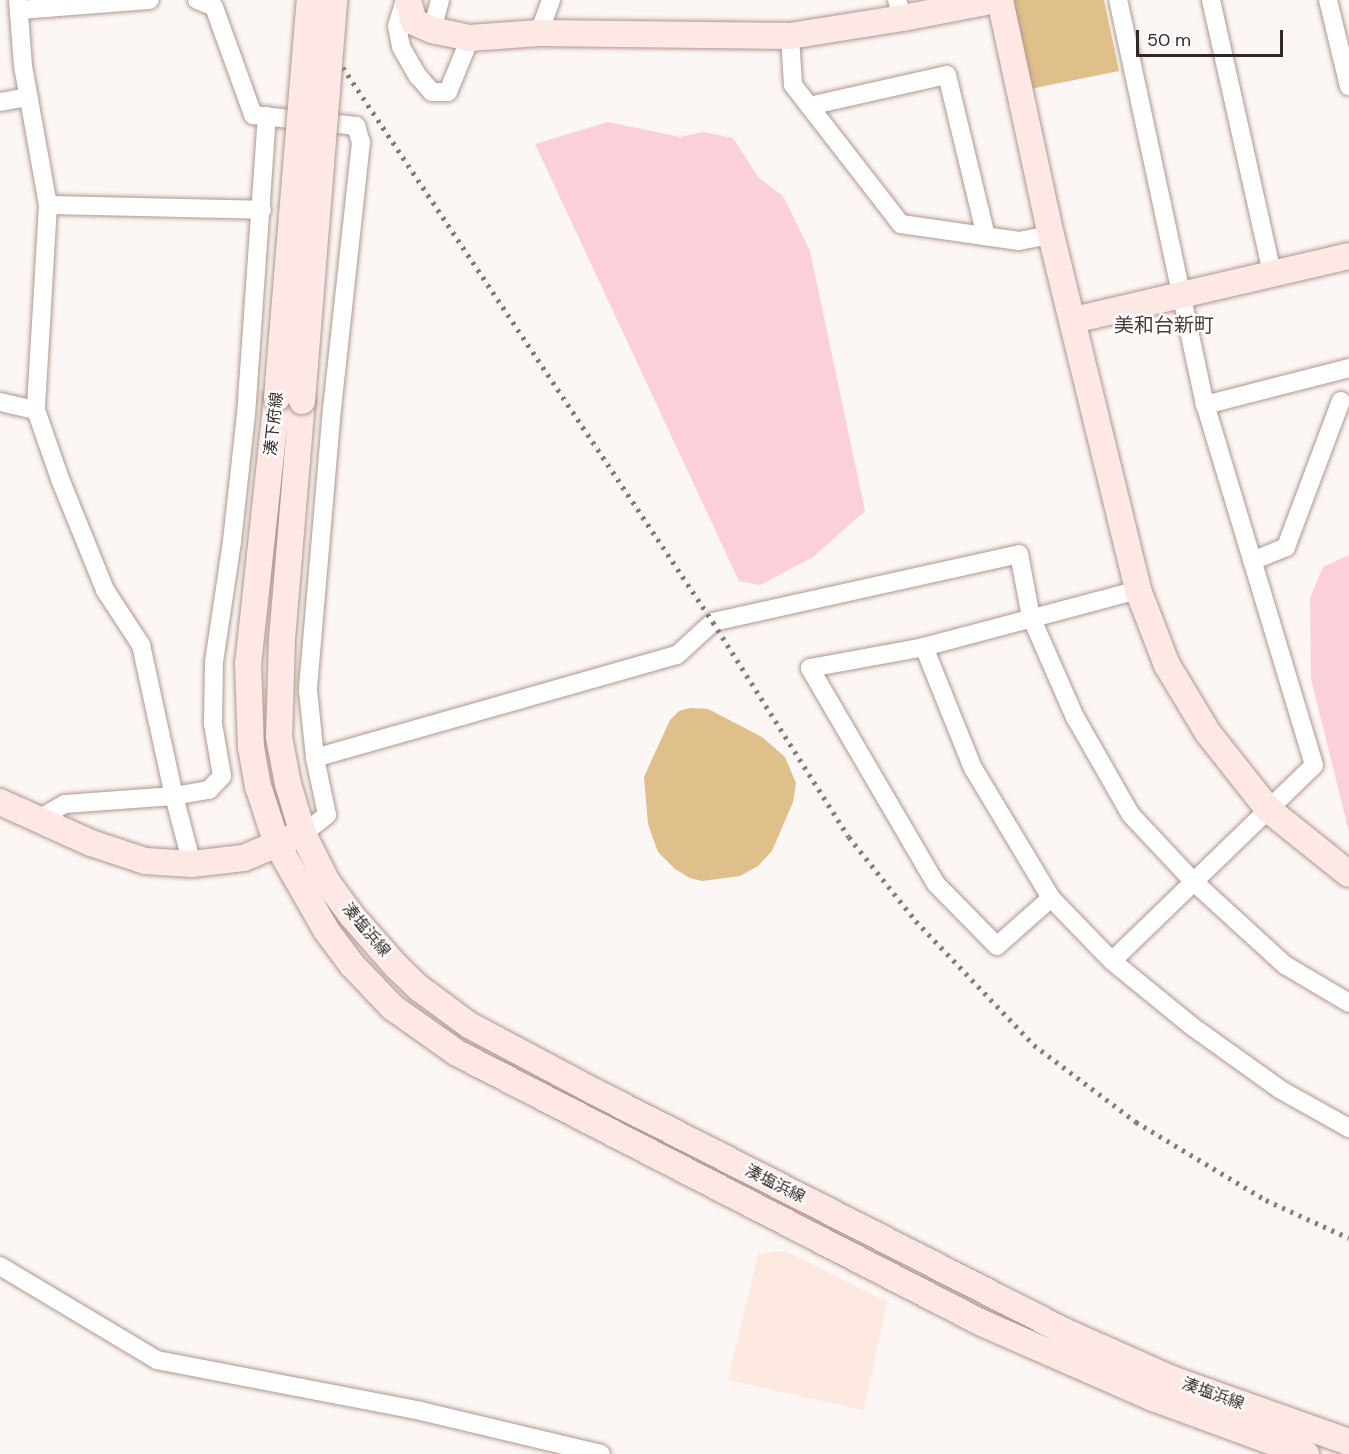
<!DOCTYPE html>
<meta charset="utf-8">
<style>
body{margin:0}
#map{position:relative;width:1349px;height:1454px;overflow:hidden;background:#fcf6f4;font-family:"DM Sans","Noto Sans JP",sans-serif}
div>[style]{position:absolute}
.built>*{inset:0;background:#fde9e0}
.green>*{inset:0;background:#dfbf8a}
.water>*{inset:0;background:#fcd0d8}
.roads{filter:drop-shadow(0 0 2px #af978d) drop-shadow(0 0 2px #af978d)}
.street>*{height:18px;margin:-9px;padding:0 9px;transform-origin:9px;border-radius:9px;background:#fff}
.secondary>*{height:26px;margin:-13px;padding:0 13px;transform-origin:13px;border-radius:13px;background:#fde8e6}
.rail>*{height:4.5px;margin-top:-2.25px;transform-origin:0;background:repeating-linear-gradient(90deg,#827a77 0 3px,transparent 0 9px)}
.bridges{filter:drop-shadow(0 0 2px #af978d) drop-shadow(0 0 2px #af978d)}
.secondary-bridge>*{height:26px;margin:-13px;padding:0 13px;transform-origin:13px;border-radius:13px;background:#fde8e6}
span{translate:-50% -50%;white-space:nowrap;text-align:center;line-height:1.15;-webkit-text-stroke:4.5px #fff;paint-order:stroke}
.street-label{font-size:16px;color:#322925}
.quarter-label{font-size:20px;color:#503c33}
.scale{position:absolute;left:1136px;top:30px;width:147px;height:27px;box-sizing:border-box;border:3px solid #322925;border-top:0;padding-left:8px;font-size:18px;line-height:21px;white-space:nowrap;color:#322925;-webkit-text-stroke:4px #fff;paint-order:stroke}
</style>
<div id="map">
<div class="built">
<i style="clip-path:polygon(785px 1251px,887px 1302px,864px 1410px,728px 1380px,758px 1254px)"></i>
</div>
<div class="green">
<i style="clip-path:polygon(1012px 0,1104px 0,1119px 71px,1030px 89px)"></i>
<i style="clip-path:polygon(690px 708px,708px 709px,762px 737px,785px 757px,796px 783px,793px 802px,772px 851px,758px 866px,740px 876px,702px 881px,690px 878px,675px 869px,658px 852px,648px 824px,644px 777px,670px 720px,679px 711px)"></i>
</div>
<div class="water">
<i style="clip-path:polygon(608px 122px,680px 137px,703px 132px,733px 138px,759px 178px,783px 196px,810px 251px,865px 511px,813px 557px,760px 585px,739px 581px,535px 144px)"></i>
<i style="clip-path:polygon(1349px 555px,1349px 832px,1311px 679px,1310px 598px,1323px 567px)"></i>
</div>
<div class="roads">
<div class="street">
<i style="left:18px;top:0;width:66px;rotate:85.7deg"></i>
<i style="left:23px;top:66px;width:141px;rotate:79.8deg"></i>
<i style="left:48px;top:205px;width:205px;rotate:93.4deg"></i>
<i style="left:36px;top:410px;width:73px;rotate:70.8deg"></i>
<i style="left:60px;top:479px;width:120px;rotate:67.9deg"></i>
<i style="left:105px;top:590px;width:66px;rotate:56.8deg"></i>
<i style="left:141px;top:645px;width:155px;rotate:77.7deg"></i>
<i style="left:174px;top:796px;width:70px;rotate:75.2deg"></i>
<i style="left:197px;top:0;width:18px;rotate:22deg"></i>
<i style="left:214px;top:7px;width:115px;rotate:70.1deg"></i>
<i style="left:253px;top:115px;width:104px;rotate:6.1deg"></i>
<i style="left:356px;top:126px;width:17px;rotate:73deg"></i>
<i style="left:361px;top:142px;width:268px;rotate:96.2deg"></i>
<i style="left:332px;top:408px;width:283px;rotate:94.9deg"></i>
<i style="left:308px;top:690px;width:68px;rotate:84.1deg"></i>
<i style="left:315px;top:758px;width:58px;rotate:78.1deg"></i>
<i style="left:327px;top:815px;width:31px;rotate:142deg"></i>
<i style="left:405px;top:0;width:27px;rotate:107deg"></i>
<i style="left:397px;top:26px;width:21px;rotate:79deg"></i>
<i style="left:401px;top:47px;width:34px;rotate:60deg"></i>
<i style="left:418px;top:76px;width:21px;rotate:49deg"></i>
<i style="left:432px;top:92px;width:16px"></i>
<i style="left:448px;top:92px;width:58px;rotate:-67.8deg"></i>
<i style="left:897px;top:0;width:19px;rotate:72deg"></i>
<i style="left:1211px;top:0;width:281px;rotate:77.4deg"></i>
<i style="left:1328px;top:0;width:89px;rotate:76.4deg"></i>
<i style="left:20px;top:10px;width:130px;rotate:-4.4deg"></i>
<i style="left:432px;top:30px;width:31px;rotate:-75deg"></i>
<i style="left:539px;top:33px;width:35px;rotate:-70deg"></i>
<i style="left:790px;top:36px;width:49px;rotate:86.5deg"></i>
<i style="left:793px;top:85px;width:176px;rotate:52.2deg"></i>
<i style="left:901px;top:224px;width:119px;rotate:8.2deg"></i>
<i style="left:1019px;top:241px;width:33px;rotate:-11deg"></i>
<i style="left:0;top:102px;width:29px;rotate:-10deg"></i>
<i style="left:809px;top:106px;width:141px;rotate:-12.7deg"></i>
<i style="left:947px;top:75px;width:166px;rotate:76.4deg"></i>
<i style="left:48px;top:205px;width:214px;rotate:1.3deg"></i>
<i style="left:0;top:402px;width:37px;rotate:13deg"></i>
<i style="left:1205px;top:405px;width:149px;rotate:-14.4deg"></i>
<i style="left:1252px;top:561px;width:37px;rotate:-22deg"></i>
<i style="left:1286px;top:547px;width:156px;rotate:-69.4deg"></i>
<i style="left:924px;top:647px;width:131px;rotate:68deg"></i>
<i style="left:973px;top:768px;width:152px;rotate:59deg"></i>
<i style="left:1051px;top:898px;width:88px;rotate:45.9deg"></i>
<i style="left:1112px;top:961px;width:104px;rotate:39.2deg"></i>
<i style="left:1193px;top:1027px;width:108px;rotate:35.6deg"></i>
<i style="left:1281px;top:1090px;width:78px;rotate:29.2deg"></i>
<i style="left:315px;top:758px;width:376px;rotate:-15.9deg"></i>
<i style="left:677px;top:655px;width:49px;rotate:-42.5deg"></i>
<i style="left:713px;top:622px;width:313px;rotate:-12.5deg"></i>
<i style="left:1019px;top:554px;width:64px;rotate:79.2deg"></i>
<i style="left:1031px;top:617px;width:109px;rotate:66.3deg"></i>
<i style="left:1075px;top:717px;width:113px;rotate:60.3deg"></i>
<i style="left:1131px;top:815px;width:91px;rotate:46.8deg"></i>
<i style="left:1193px;top:881px;width:125px;rotate:42.4deg"></i>
<i style="left:1285px;top:965px;width:74px;rotate:30.7deg"></i>
<i style="left:37px;top:820px;width:32px;rotate:-30deg"></i>
<i style="left:65px;top:804px;width:109px;rotate:-4.2deg"></i>
<i style="left:174px;top:796px;width:36px;rotate:-10deg"></i>
<i style="left:209px;top:790px;width:19px;rotate:-47deg"></i>
<i style="left:222px;top:776px;width:53px;rotate:-99.8deg"></i>
<i style="left:213px;top:724px;width:62px;rotate:-89.1deg"></i>
<i style="left:214px;top:662px;width:122px;rotate:-81.5deg"></i>
<i style="left:232px;top:541px;width:127px;rotate:-83.7deg"></i>
<i style="left:246px;top:415px;width:300px;rotate:-86deg"></i>
<i style="left:1051px;top:898px;width:72px;rotate:138.4deg"></i>
<i style="left:997px;top:946px;width:87px;rotate:-134.5deg"></i>
<i style="left:936px;top:884px;width:250px;rotate:-120.3deg"></i>
<i style="left:810px;top:668px;width:116px;rotate:-10.4deg"></i>
<i style="left:924px;top:647px;width:221px;rotate:-14.9deg"></i>
<i style="left:1112px;top:961px;width:281px;rotate:-44.1deg"></i>
<i style="left:1314px;top:765px;width:376px;rotate:-106.8deg"></i>
<i style="left:1205px;top:405px;width:414px;rotate:-102.1deg"></i>
<i style="left:0;top:1266px;width:183px;rotate:30.9deg"></i>
<i style="left:157px;top:1360px;width:269px;rotate:10.9deg"></i>
<i style="left:421px;top:1411px;width:185px;rotate:13.4deg"></i>
</div>
<div class="secondary">
<i style="left:408px;top:0;width:23px;rotate:75deg"></i>
<i style="left:414px;top:22px;width:20px;rotate:24deg"></i>
<i style="left:432px;top:30px;width:39px;rotate:12deg"></i>
<i style="left:470px;top:38px;width:69px;rotate:-4.1deg"></i>
<i style="left:539px;top:33px;width:251px;rotate:0.7deg"></i>
<i style="left:790px;top:36px;width:114px;rotate:-9.1deg"></i>
<i style="left:903px;top:18px;width:95px;rotate:-11deg"></i>
<i style="left:1000px;top:0;width:240px;rotate:77.8deg"></i>
<i style="left:1051px;top:235px;width:366px;rotate:76.2deg"></i>
<i style="left:1138px;top:590px;width:80px;rotate:68.9deg"></i>
<i style="left:1167px;top:665px;width:79px;rotate:58.9deg"></i>
<i style="left:1208px;top:733px;width:98px;rotate:51.6deg"></i>
<i style="left:1269px;top:810px;width:102px;rotate:38.7deg"></i>
<i style="left:1074px;top:320px;width:282px;rotate:-13.1deg"></i>
<i style="left:277px;top:398px;width:267px;rotate:96.2deg"></i>
<i style="left:248px;top:663px;width:84px;rotate:88deg"></i>
<i style="left:251px;top:747px;width:40px;rotate:80deg"></i>
<i style="left:258px;top:786px;width:61px;rotate:71.9deg"></i>
<i style="left:277px;top:844px;width:99px;rotate:60.3deg"></i>
<i style="left:326px;top:930px;width:44px;rotate:53.4deg"></i>
<i style="left:352px;top:965px;width:30px;rotate:46deg"></i>
<i style="left:373px;top:987px;width:28px;rotate:46deg"></i>
<i style="left:392px;top:1007px;width:80px;rotate:35.3deg"></i>
<i style="left:457px;top:1053px;width:590px;rotate:27.22deg"></i>
<i style="left:982px;top:1323px;width:187px;rotate:23.7deg"></i>
<i style="left:1153px;top:1398px;width:163px;rotate:20.1deg"></i>
<i style="left:302px;top:401px;width:238px;rotate:94.8deg"></i>
<i style="left:282px;top:638px;width:99px;rotate:91.7deg"></i>
<i style="left:279px;top:737px;width:48px;rotate:79.2deg"></i>
<i style="left:288px;top:784px;width:52px;rotate:73.3deg"></i>
<i style="left:303px;top:834px;width:54px;rotate:63.4deg"></i>
<i style="left:327px;top:882px;width:42px;rotate:53.7deg"></i>
<i style="left:352px;top:916px;width:67px;rotate:48.7deg"></i>
<i style="left:396px;top:966px;width:32px;rotate:44deg"></i>
<i style="left:419px;top:988px;width:62px;rotate:36.5deg"></i>
<i style="left:469px;top:1025px;width:143px;rotate:28deg"></i>
<i style="left:595px;top:1092px;width:529px;rotate:27deg"></i>
<i style="left:1066px;top:1332px;width:116px;rotate:23.9deg"></i>
<i style="left:1172px;top:1379px;width:188px;rotate:19.6deg"></i>
<i style="left:0;top:802px;width:100px;rotate:24.3deg"></i>
<i style="left:91px;top:843px;width:57px;rotate:18.4deg"></i>
<i style="left:145px;top:861px;width:47px;rotate:3.7deg"></i>
<i style="left:192px;top:864px;width:52px;rotate:-6.6deg"></i>
<i style="left:244px;top:858px;width:51px;rotate:-23.1deg"></i>
</div>
</div>
<div class="rail">
<i style="left:298px;top:0;width:748px;rotate:56.29deg"></i>
<i style="left:713px;top:622px;width:254px;rotate:57.7deg"></i>
<i style="left:849px;top:837px;width:107px;rotate:51.4deg"></i>
<i style="left:916px;top:921px;width:171px;rotate:46.4deg"></i>
<i style="left:1034px;top:1045px;width:128px;rotate:37deg"></i>
<i style="left:1136px;top:1122px;width:152px;rotate:31deg"></i>
<i style="left:1266px;top:1200px;width:91px;rotate:24.6deg"></i>
</div>
<div class="bridges">
<div class="secondary-bridge">
<i style="left:277px;top:398px;width:399px;rotate:-85.3deg"></i>
<i style="left:302px;top:401px;width:402px;rotate:-85.4deg"></i>
</div>
</div>
<div class="street-label">
<span style="left:274px;top:424px;rotate:-84deg">湊下府線</span>
<span style="left:366px;top:930px;rotate:50deg">湊塩浜線</span>
<span style="left:775px;top:1184px;rotate:27deg">湊塩浜線</span>
<span style="left:1213px;top:1394px;rotate:20deg">湊塩浜線</span>
</div>
<div class="quarter-label">
<span style="left:1164px;top:325px">美和台新町</span>
</div>
<div class="scale">50 m</div>
</div>
